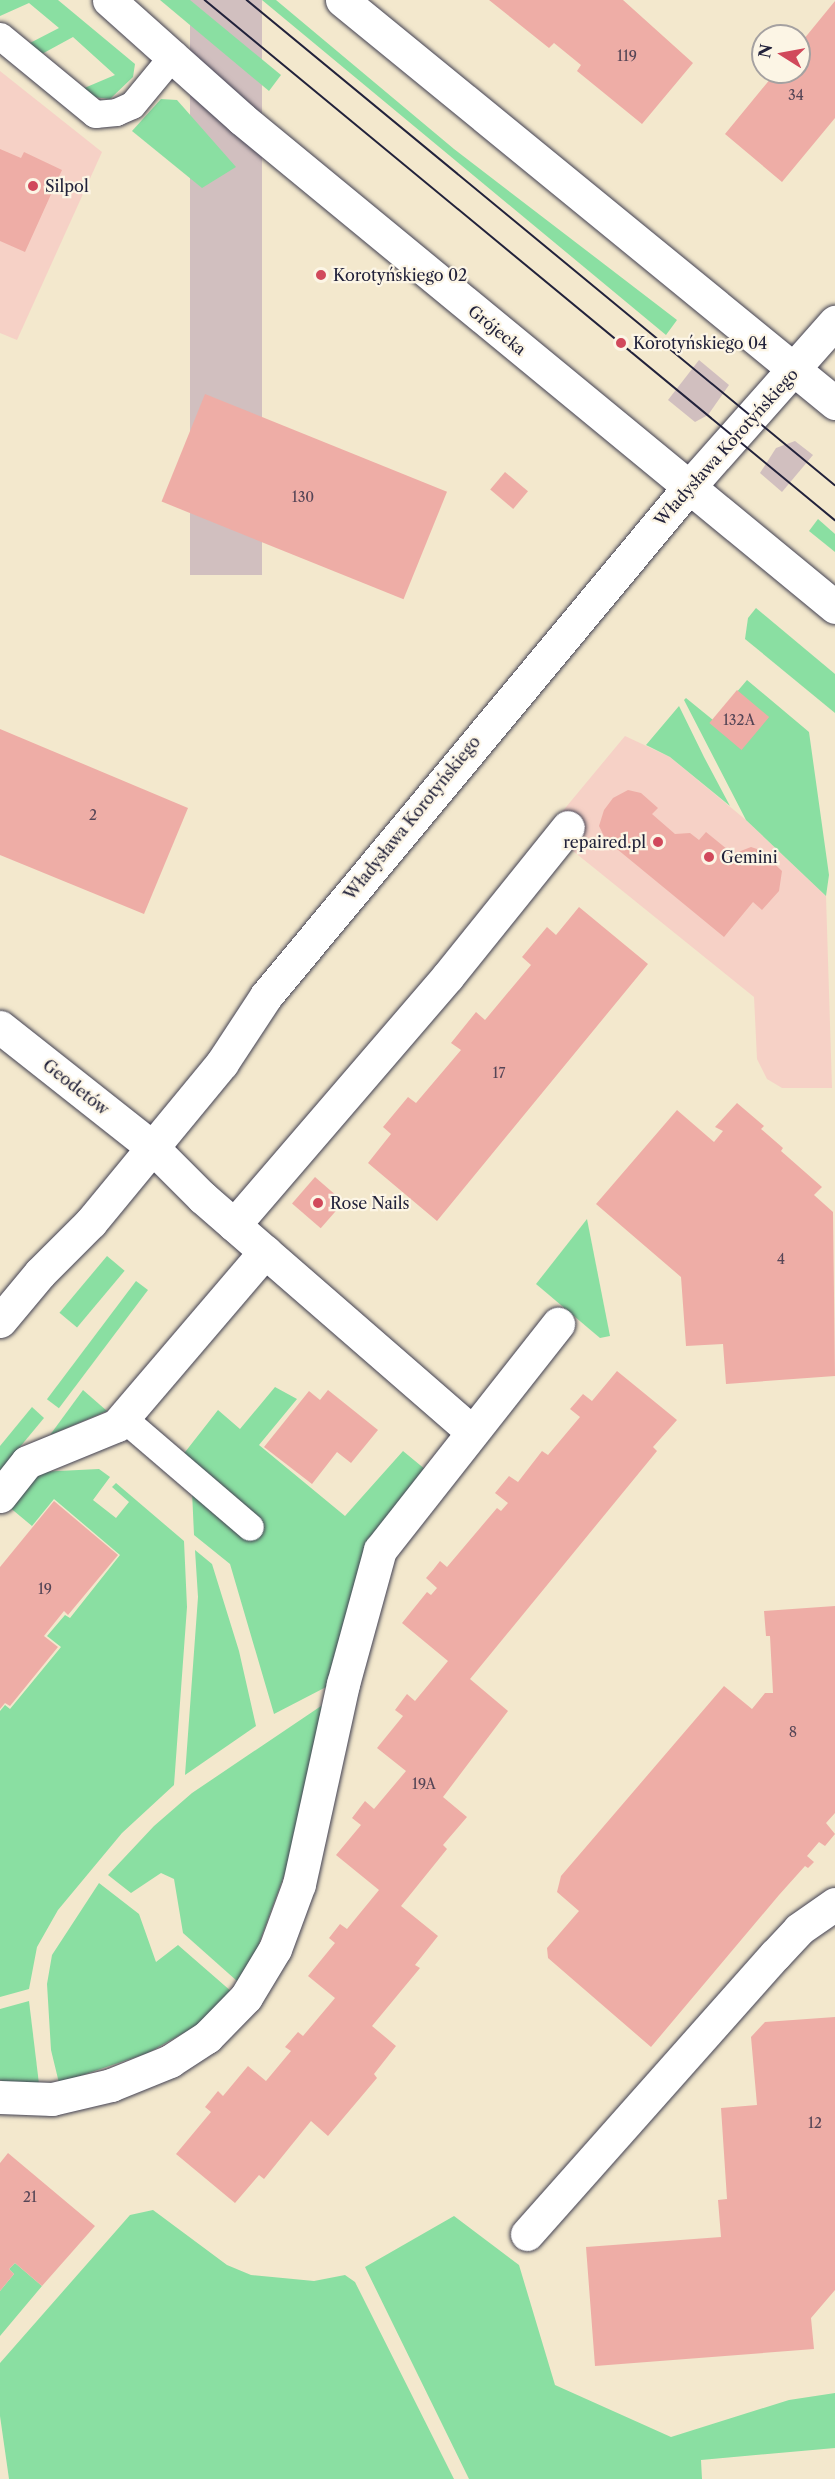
<!DOCTYPE html>
<meta charset="utf-8">
<style>
body{margin:0}
#map{position:relative;width:835px;height:2479px;overflow:hidden;background:#f3e8cd;font-family:"Libre Caslon Text",serif}
div>[style]{position:absolute}
.built>*{inset:0;background:#f6d1c6}
.industrial>*{inset:0;background:#d1bfbf;transform-origin:0 0}
.green>*{inset:0;background:#8adfa2;transform-origin:0 0}
.building>*{inset:0;background:#eeada6;transform-origin:0 0}
.roads{filter:drop-shadow(0 0 2px #414051) drop-shadow(0 0 2px #414051)}
.service>*{height:27px;margin:-13.5px;padding:0 13.5px;transform-origin:13.5px;border-radius:13.5px;background:#fff}
.minor>*{height:33px;margin:-16.5px;padding:0 16.5px;transform-origin:16.5px;border-radius:16.5px;background:#fff}
.tertiary>*{height:33px;margin:-16.5px;padding:0 16.5px;transform-origin:16.5px;border-radius:16.5px;background:#fff}
.secondary>*{height:33px;margin:-16.5px;padding:0 16.5px;transform-origin:16.5px;border-radius:16.5px;background:#fff}
.tram>*{height:1.5px;margin:-0.75px;padding:0 0.75px;transform-origin:0.75px;border-radius:0.75px;background:#22223b}
.dots>*{width:16px;height:16px;translate:-50% -50%;box-sizing:border-box;border:3px solid #fcf5e5;border-radius:50%}
span{translate:-50% -50%;white-space:nowrap;text-align:center;line-height:1.15;-webkit-text-stroke:4.5px #fcf5e5;paint-order:stroke}
.number-label{font-size:14px;color:#554556}
.number-label span{-webkit-text-stroke-width:0}
.poi-label{font-size:16px;color:#22223b}
.left{translate:0 -50%;text-align:left}
.right{translate:-100% -50%;text-align:right}
.street-label{font-size:16px;color:#22223b}
.north{position:absolute;left:751px;top:24px;width:60px;height:60px;box-sizing:border-box;background:#fcf5e5;border:2px solid #a5a1a1;border-radius:50%;rotate:281deg;font-size:16px;font-weight:700;line-height:24px;text-align:center;color:#22223b}
.north::after{content:'';display:block;margin:auto;width:21px;height:27px;background:#d1495b;clip-path:polygon(50% 0,100% 100%,50% 72%,0 100%)}
</style>
<div id="map">
<div class="built">
<i style="clip-path:polygon(0 71px,102px 152px,17px 340px,0 333px)"></i>
<i style="clip-path:polygon(625px 736px,670px 757px,746px 820px,826px 896px,832px 1088px,782px 1088px,767px 1079px,757px 1059px,754px 997px,547px 830px)"></i>
</div>
<div class="industrial">
<i style="left:190px;top:0;width:72px;height:575px"></i>
<i style="clip-path:polygon(699px 360px,729px 385px,708px 415px,695px 422px,668px 400px)"></i>
<i style="clip-path:polygon(795px 441px,813px 455px,782px 492px,760px 473px,776px 448px)"></i>
</div>
<div class="green">
<i style="clip-path:polygon(0 0,58px 0,135px 64px,133px 77px,110px 99px,93px 97px,82px 89px,115px 75px,73px 37px,40px 55px,28px 44px,59px 28px,29px 3px,0 16px)"></i>
<i style="clip-path:polygon(160px 0,190px 0,281px 75px,269px 91px)"></i>
<i style="clip-path:polygon(262px 0,276px 0,454px 149px,677px 320px,666px 335px)"></i>
<i style="clip-path:polygon(161px 99px,177px 100px,236px 167px,202px 188px,132px 131px)"></i>
<i style="clip-path:polygon(818px 519px,835px 534px,835px 552px,809px 531px)"></i>
<i style="clip-path:polygon(756px 608px,835px 674px,835px 713px,745px 639px,748px 618px)"></i>
<i style="clip-path:polygon(747px 680px,809px 732px,829px 875px,826px 896px,746px 820px,684px 700px,686px 698px,713px 720px)"></i>
<i style="clip-path:polygon(679px 706px,704px 757px,730px 806px,670px 757px,646px 745px)"></i>
<i style="clip-path:polygon(587px 1219px,610px 1336px,600px 1338px,536px 1284px)"></i>
<i style="left:107px;top:1256px;width:23px;height:74px;rotate:40deg"></i>
<i style="left:136px;top:1281px;width:15px;height:148px;rotate:37deg"></i>
<i style="clip-path:polygon(275px 1387px,297px 1399px,259px 1445px,345px 1516px,403px 1451px,426px 1470px,330px 1685px,274px 1714px,230px 1564px,194px 1535px,192px 1491px,182px 1456px,218px 1410px,240px 1429px)"></i>
<i style="clip-path:polygon(83px 1390px,107px 1411px,50px 1435px)"></i>
<i style="clip-path:polygon(32px 1407px,44px 1418px,0 1471px,0 1446px)"></i>
<i style="clip-path:polygon(99px 1469px,110px 1477px,93px 1500px,116px 1518px,129px 1502px,112px 1487px,116px 1483px,184px 1541px,187px 1607px,174px 1785px,122px 1833px,58px 1910px,37px 1947px,29px 1989px,0 1997px,0 1711px,5px 1705px,10px 1709px,61px 1647px,47px 1636px,65px 1615px,70px 1618px,120px 1555px,54px 1499px,32px 1526px,8px 1506px,38px 1472px)"></i>
<i style="clip-path:polygon(195px 1550px,212px 1564px,239px 1651px,256px 1726px,185px 1775px,198px 1597px)"></i>
<i style="clip-path:polygon(327px 1702px,288px 1865px,257px 1949px,237px 1981px,183px 1933px,174px 1879px,161px 1873px,131px 1893px,108px 1875px,154px 1826px,192px 1793px)"></i>
<i style="clip-path:polygon(99px 1883px,139px 1914px,156px 1962px,178px 1945px,232px 1992px,196px 2026px,148px 2053px,59px 2083px,51px 2050px,47px 1984px,52px 1955px)"></i>
<i style="clip-path:polygon(29px 2001px,39px 2084px,10px 2084px,0 2080px,0 2009px)"></i>
<i style="clip-path:polygon(153px 2210px,227px 2265px,251px 2275px,314px 2281px,345px 2275px,355px 2282px,454px 2479px,9px 2479px,0 2416px,0 2363px,130px 2215px)"></i>
<i style="clip-path:polygon(454px 2216px,519px 2265px,555px 2385px,671px 2437px,789px 2400px,835px 2393px,835px 2448px,701px 2460px,702px 2479px,469px 2479px,365px 2267px)"></i>
<i style="clip-path:polygon(15px 2263px,42px 2286px,0 2336px,0 2291px,14px 2274px,9px 2269px)"></i>
</div>
<div class="building">
<i style="clip-path:polygon(489px 0,623px 0,693px 63px,642px 124px,577px 71px,581px 65px,554px 43px,549px 48px)"></i>
<i style="clip-path:polygon(835px 1px,835px 118px,782px 182px,725px 134px,776px 72px,799px 72px,799px 45px)"></i>
<i style="clip-path:polygon(0 149px,21px 158px,24px 152px,62px 170px,25px 252px,0 241px)"></i>
<i style="left:205px;top:394px;width:261px;height:116px;rotate:22deg"></i>
<i style="left:505px;top:472px;width:30px;height:23px;rotate:40deg"></i>
<i style="left:737px;top:690px;width:42px;height:43px;rotate:40deg"></i>
<i style="clip-path:polygon(0 729px,188px 808px,144px 914px,0 855px)"></i>
<i style="clip-path:polygon(628px 790px,641px 793px,658px 808px,652px 814px,675px 834px,690px 833px,699px 840px,706px 832px,733px 854px,751px 847px,760px 850px,782px 871px,779px 891px,762px 910px,753px 902px,724px 937px,606px 840px,599px 826px,604px 810px,613px 798px)"></i>
<i style="clip-path:polygon(579px 907px,648px 964px,437px 1221px,368px 1163px,391px 1134px,383px 1127px,408px 1097px,416px 1103px,461px 1050px,451px 1043px,476px 1012px,485px 1020px,531px 965px,522px 957px,547px 927px,556px 935px)"></i>
<i style="clip-path:polygon(737px 1103px,764px 1126px,761px 1129px,783px 1148px,781px 1151px,822px 1187px,814px 1195px,833px 1212px,835px 1376px,726px 1384px,723px 1344px,686px 1346px,681px 1277px,596px 1204px,677px 1110px,714px 1142px,723px 1131px,715px 1127px)"></i>
<i style="left:315px;top:1177px;width:38px;height:35px;rotate:41deg"></i>
<i style="clip-path:polygon(617px 1371px,677px 1420px,653px 1447px,657px 1451px,470px 1679px,508px 1711px,443px 1797px,467px 1817px,443px 1845px,447px 1849px,401px 1906px,438px 1936px,415px 1965px,420px 1968px,372px 2026px,396px 2046px,374px 2074px,377px 2078px,328px 2136px,311px 2121px,264px 2179px,259px 2175px,235px 2203px,176px 2154px,211px 2112px,205px 2107px,218px 2091px,223px 2096px,248px 2066px,266px 2081px,291px 2051px,285px 2047px,298px 2032px,303px 2036px,335px 1998px,308px 1976px,335px 1943px,329px 1938px,340px 1924px,347px 1929px,379px 1890px,336px 1855px,361px 1825px,352px 1818px,365px 1801px,374px 1809px,406px 1771px,377px 1748px,403px 1716px,395px 1710px,407px 1694px,415px 1701px,448px 1661px,402px 1623px,427px 1592px,431px 1595px,437px 1588px,426px 1578px,433px 1570px,440px 1561px,447px 1567px,497px 1508px,501px 1511px,508px 1503px,495px 1493px,509px 1476px,518px 1482px,542px 1451px,548px 1455px,580px 1417px,570px 1409px,583px 1394px,592px 1401px)"></i>
<i style="clip-path:polygon(328px 1390px,378px 1430px,351px 1463px,337px 1452px,312px 1484px,264px 1447px,309px 1391px,320px 1400px)"></i>
<i style="clip-path:polygon(54px 1501px,118px 1555px,68px 1615px,64px 1611px,44px 1636px,58px 1647px,10px 1706px,5px 1703px,0 1709px,0 1567px)"></i>
<i style="clip-path:polygon(835px 1606px,835px 1813px,826px 1823px,835px 1834px,825px 1846px,819px 1842px,807px 1856px,814px 1862px,808px 1868px,805px 1866px,779px 1895px,651px 2047px,548px 1958px,547px 1948px,579px 1911px,557px 1892px,561px 1876px,724px 1686px,752px 1709px,765px 1693px,773px 1693px,770px 1636px,766px 1636px,764px 1611px)"></i>
<i style="clip-path:polygon(835px 2017px,835px 2290px,811px 2318px,814px 2349px,595px 2366px,586px 2247px,721px 2237px,718px 2200px,727px 2199px,721px 2108px,757px 2105px,751px 2037px,765px 2022px)"></i>
<i style="clip-path:polygon(8px 2153px,95px 2226px,42px 2286px,15px 2263px,9px 2269px,14px 2274px,0 2291px,0 2163px)"></i>
</div>
<div class="roads">
<div class="service">
<i style="left:0;top:36px;width:123px;rotate:39.4deg"></i>
<i style="left:95px;top:114px;width:21px;rotate:-5deg"></i>
<i style="left:116px;top:112px;width:17px;rotate:-24deg"></i>
<i style="left:132px;top:105px;width:66px;rotate:-50.5deg"></i>
<i style="left:123px;top:1418px;width:167px;rotate:40.6deg"></i>
</div>
<div class="minor">
<i style="left:0;top:1027px;width:194px;rotate:38.3deg"></i>
<i style="left:152px;top:1147px;width:71px;rotate:45deg"></i>
<i style="left:202px;top:1197px;width:358px;rotate:41deg"></i>
<i style="left:234px;top:1225px;width:328px;rotate:-49.3deg"></i>
<i style="left:448px;top:976px;width:191px;rotate:-51.2deg"></i>
<i style="left:0;top:1321px;width:62px;rotate:-50.2deg"></i>
<i style="left:40px;top:1273px;width:72px;rotate:-45deg"></i>
<i style="left:91px;top:1222px;width:206px;rotate:-50.5deg"></i>
<i style="left:222px;top:1063px;width:80px;rotate:-56.7deg"></i>
<i style="left:266px;top:996px;width:660px;rotate:-50.28deg"></i>
<i style="left:0;top:1496px;width:43px;rotate:-51.5deg"></i>
<i style="left:27px;top:1462px;width:97px;rotate:-22.3deg"></i>
<i style="left:117px;top:1425px;width:228px;rotate:-49.5deg"></i>
<i style="left:0;top:2097px;width:52px;rotate:2.2deg"></i>
<i style="left:52px;top:2099px;width:61px;rotate:-13.3deg"></i>
<i style="left:111px;top:2085px;width:64px;rotate:-22.1deg"></i>
<i style="left:170px;top:2061px;width:44px;rotate:-33deg"></i>
<i style="left:207px;top:2037px;width:56px;rotate:-45.7deg"></i>
<i style="left:246px;top:1997px;width:56px;rotate:-58.9deg"></i>
<i style="left:275px;top:1949px;width:69px;rotate:-69.7deg"></i>
<i style="left:299px;top:1884px;width:205px;rotate:-77.6deg"></i>
<i style="left:343px;top:1684px;width:139px;rotate:-74.6deg"></i>
<i style="left:380px;top:1550px;width:288px;rotate:-51.8deg"></i>
<i style="left:527px;top:2234px;width:373px;rotate:-48.4deg"></i>
<i style="left:775px;top:1955px;width:35px;rotate:-47deg"></i>
<i style="left:799px;top:1929px;width:44px;rotate:-34.8deg"></i>
</div>
<div class="tertiary">
<i style="left:688px;top:488px;width:222px;rotate:-48.5deg"></i>
</div>
<div class="secondary">
<i style="left:109px;top:0;width:178px;rotate:41.8deg"></i>
<i style="left:242px;top:119px;width:768px;rotate:39.45deg"></i>
<i style="left:342px;top:0;width:637px;rotate:39.26deg"></i>
</div>
</div>
<div class="tram">
<i style="left:205px;top:0;width:817px;rotate:39.54deg"></i>
<i style="left:247px;top:0;width:762px;rotate:39.52deg"></i>
</div>
<div class="dots">
<i style="left:33px;top:186px;background:#d1495b"></i>
<i style="left:321px;top:275px;background:#d1495b"></i>
<i style="left:621px;top:343px;background:#d1495b"></i>
<i style="left:658px;top:842px;background:#d1495b"></i>
<i style="left:709px;top:857px;background:#d1495b"></i>
<i style="left:318px;top:1203px;background:#d1495b"></i>
</div>
<div class="number-label">
<span style="left:627px;top:56px">119</span>
<span style="left:796px;top:95px">34</span>
<span style="left:303px;top:497px">130</span>
<span style="left:739px;top:720px">132A</span>
<span style="left:93px;top:815px">2</span>
<span style="left:499px;top:1073px">17</span>
<span style="left:781px;top:1259px">4</span>
<span style="left:45px;top:1589px">19</span>
<span style="left:793px;top:1732px">8</span>
<span style="left:424px;top:1784px">19A</span>
<span style="left:815px;top:2123px">12</span>
<span style="left:30px;top:2197px">21</span>
</div>
<div class="poi-label">
<span class="left" style="left:45px;top:186px">Silpol</span>
<span class="left" style="left:333px;top:275px">Korotyńskiego 02</span>
<span class="left" style="left:633px;top:343px">Korotyńskiego 04</span>
<span class="right" style="left:646px;top:842px">repaired.pl</span>
<span class="left" style="left:721px;top:857px">Gemini</span>
<span class="left" style="left:330px;top:1203px">Rose Nails</span>
</div>
<div class="street-label">
<span style="left:497px;top:330px;rotate:39deg">Grójecka</span>
<span style="left:726px;top:447px;rotate:-48deg">Władysława Korotyńskiego</span>
<span style="left:412px;top:818px;rotate:-51deg">Władysława Korotyńskiego</span>
<span style="left:76px;top:1087px;rotate:38deg">Geodetów</span>
</div>
<div class="north">N</div>
</div>
